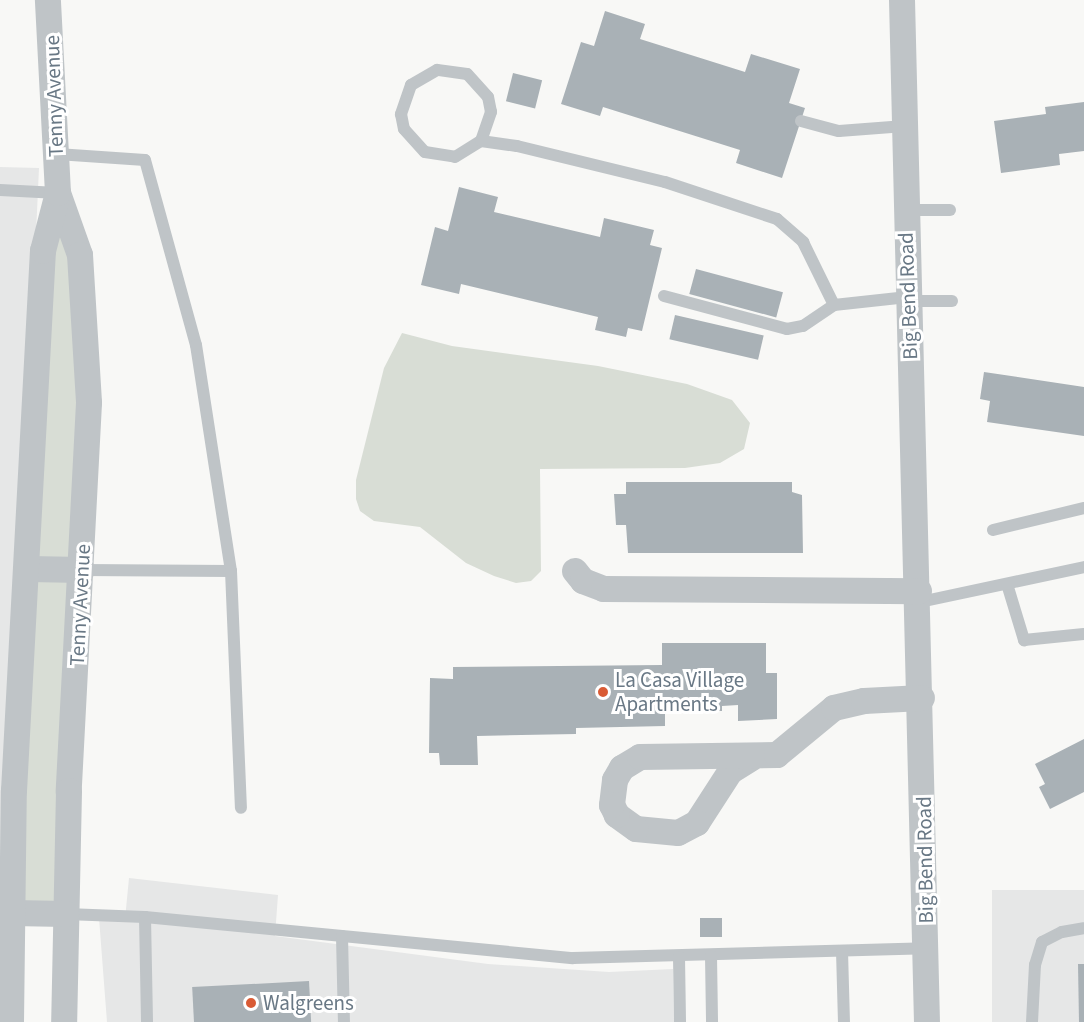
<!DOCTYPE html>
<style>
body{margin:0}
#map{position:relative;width:1084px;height:1022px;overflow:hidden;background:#f8f8f6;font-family:"Source Sans 3",sans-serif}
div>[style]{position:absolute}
.built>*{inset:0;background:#e6e7e7;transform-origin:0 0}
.green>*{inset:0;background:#d8ddd5}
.building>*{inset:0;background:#a9b1b6;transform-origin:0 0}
.lane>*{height:12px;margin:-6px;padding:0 6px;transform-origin:6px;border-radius:6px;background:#bfc4c7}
.street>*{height:26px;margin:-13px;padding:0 13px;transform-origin:13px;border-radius:13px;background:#bfc4c7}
.dots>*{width:16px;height:16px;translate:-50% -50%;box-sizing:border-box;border:3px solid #fff;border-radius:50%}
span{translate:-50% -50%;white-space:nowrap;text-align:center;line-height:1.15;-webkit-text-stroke:6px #fff;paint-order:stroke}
.street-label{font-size:21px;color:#697885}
.poi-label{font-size:21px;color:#697885}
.left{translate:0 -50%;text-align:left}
</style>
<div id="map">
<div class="built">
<i style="clip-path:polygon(0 167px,39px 168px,0 1022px)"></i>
<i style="clip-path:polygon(129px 878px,278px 895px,275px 936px,488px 964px,609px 972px,673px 969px,674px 1022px,107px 1022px,99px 918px,125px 919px)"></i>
<i style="left:992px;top:890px;width:92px;height:132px"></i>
</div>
<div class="green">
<i style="clip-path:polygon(58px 193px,80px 255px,66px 914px,12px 913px)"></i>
<i style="clip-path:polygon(402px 333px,452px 346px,598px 366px,687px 384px,732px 400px,750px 423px,744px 449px,720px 463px,685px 468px,540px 469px,541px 571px,531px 581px,516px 583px,494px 576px,466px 563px,420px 527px,374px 521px,360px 511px,356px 499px,356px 480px,384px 368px)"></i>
</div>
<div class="building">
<i style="clip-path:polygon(605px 11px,645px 24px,640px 39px,745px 72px,751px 54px,800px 69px,789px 103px,805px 108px,782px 178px,736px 163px,740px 150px,603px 107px,600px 116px,561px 104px,581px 42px,594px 46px)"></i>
<i style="left:513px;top:73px;width:30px;height:29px;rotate:14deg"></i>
<i style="clip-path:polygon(1084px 102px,1084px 151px,1059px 154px,1060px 165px,1001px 173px,994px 121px,1046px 114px,1045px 107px)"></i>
<i style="clip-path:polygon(459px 187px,498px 197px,494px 212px,600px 237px,604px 218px,654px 230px,650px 245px,662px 248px,642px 331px,628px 328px,626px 337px,595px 330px,598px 317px,461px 284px,459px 294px,421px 285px,435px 227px,448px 231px)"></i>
<i style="left:696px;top:269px;width:90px;height:26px;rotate:15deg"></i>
<i style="left:675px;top:315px;width:91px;height:25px;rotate:13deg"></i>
<i style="clip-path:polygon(984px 372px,1084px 387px,1084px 436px,987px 422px,990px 401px,980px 399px)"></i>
<i style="clip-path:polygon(626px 482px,792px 482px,792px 492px,802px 495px,803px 553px,628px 553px,626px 525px,616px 525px,614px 494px,626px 494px)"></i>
<i style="clip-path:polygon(662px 643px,766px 643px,766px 673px,777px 673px,777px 719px,738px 721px,738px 705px,722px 706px,722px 711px,665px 711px,665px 726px,576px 728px,576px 734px,477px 736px,478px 765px,440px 765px,439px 753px,429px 753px,430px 678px,453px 679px,453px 667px,662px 665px)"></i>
<i style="clip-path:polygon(1084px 739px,1084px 792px,1050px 809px,1039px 787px,1045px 784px,1035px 764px)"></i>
<i style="left:700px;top:918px;width:22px;height:19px"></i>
<i style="clip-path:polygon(1078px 964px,1084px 964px,1084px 1022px,1079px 1022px)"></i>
<i style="left:309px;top:981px;width:41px;height:117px;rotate:87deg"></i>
</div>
<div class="lane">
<i style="left:801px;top:121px;width:39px;rotate:15deg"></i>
<i style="left:839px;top:131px;width:66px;rotate:-4.3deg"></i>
<i style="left:481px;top:141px;width:31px;rotate:-71deg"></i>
<i style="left:491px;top:112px;width:15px;rotate:-101deg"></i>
<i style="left:488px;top:97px;width:31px;rotate:-132deg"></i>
<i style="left:467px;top:74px;width:30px;rotate:-172deg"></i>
<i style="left:437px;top:70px;width:30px;rotate:150deg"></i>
<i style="left:411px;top:85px;width:31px;rotate:109deg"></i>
<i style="left:401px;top:114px;width:15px;rotate:79deg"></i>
<i style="left:404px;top:129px;width:31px;rotate:48deg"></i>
<i style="left:425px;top:152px;width:30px;rotate:9deg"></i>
<i style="left:455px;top:157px;width:31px;rotate:-32deg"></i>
<i style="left:481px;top:141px;width:36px;rotate:8deg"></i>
<i style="left:517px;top:146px;width:152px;rotate:13.7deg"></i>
<i style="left:665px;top:182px;width:118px;rotate:18.3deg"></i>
<i style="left:777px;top:219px;width:35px;rotate:41deg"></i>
<i style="left:803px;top:242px;width:70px;rotate:63.8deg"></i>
<i style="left:57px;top:154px;width:88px;rotate:3.9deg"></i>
<i style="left:145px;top:160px;width:192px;rotate:74.6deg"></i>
<i style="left:196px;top:345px;width:229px;rotate:81.2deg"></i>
<i style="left:0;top:190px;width:58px;rotate:3deg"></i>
<i style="left:905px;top:210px;width:45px"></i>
<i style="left:664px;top:296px;width:127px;rotate:15deg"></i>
<i style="left:787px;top:329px;width:16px;rotate:-11deg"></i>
<i style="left:803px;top:326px;width:37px;rotate:-34deg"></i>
<i style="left:834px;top:305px;width:74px;rotate:-6.2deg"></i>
<i style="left:908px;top:301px;width:44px"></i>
<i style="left:993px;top:530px;width:94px;rotate:-13.6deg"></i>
<i style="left:82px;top:570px;width:149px;rotate:0.4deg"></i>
<i style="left:231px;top:571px;width:237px;rotate:87.6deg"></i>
<i style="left:1007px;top:584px;width:59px;rotate:73.1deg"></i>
<i style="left:1024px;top:640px;width:60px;rotate:-5.7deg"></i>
<i style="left:920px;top:602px;width:168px;rotate:-12deg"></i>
<i style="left:66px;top:914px;width:79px;rotate:2.2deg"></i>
<i style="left:145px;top:917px;width:430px;rotate:5.5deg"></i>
<i style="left:573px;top:958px;width:353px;rotate:-1.6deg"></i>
<i style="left:145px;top:917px;width:105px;rotate:88.9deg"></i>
<i style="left:342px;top:936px;width:86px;rotate:88.7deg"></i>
<i style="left:842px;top:951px;width:71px;rotate:88.4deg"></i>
<i style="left:711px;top:956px;width:66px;rotate:89.1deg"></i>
<i style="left:679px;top:957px;width:65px;rotate:89.1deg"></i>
<i style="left:1032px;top:1022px;width:57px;rotate:-87deg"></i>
<i style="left:1035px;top:965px;width:24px;rotate:-73deg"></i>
<i style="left:1042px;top:942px;width:22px;rotate:-27deg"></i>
<i style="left:1062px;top:932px;width:22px;rotate:-10deg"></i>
</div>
<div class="street">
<i style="left:902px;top:0;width:1022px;rotate:88.6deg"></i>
<i style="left:58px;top:193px;width:66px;rotate:70.5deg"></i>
<i style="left:80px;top:255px;width:148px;rotate:86.5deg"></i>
<i style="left:89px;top:403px;width:389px;rotate:93deg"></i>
<i style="left:69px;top:791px;width:231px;rotate:91.2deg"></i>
<i style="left:29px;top:569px;width:53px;rotate:1.1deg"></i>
<i style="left:575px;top:571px;width:13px;rotate:51deg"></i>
<i style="left:583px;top:581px;width:22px;rotate:21deg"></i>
<i style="left:604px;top:589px;width:315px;rotate:0.4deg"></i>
<i style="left:752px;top:758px;width:26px;rotate:148deg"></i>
<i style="left:730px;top:772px;width:61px;rotate:122.9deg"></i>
<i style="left:697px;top:823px;width:21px;rotate:152deg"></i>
<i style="left:678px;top:833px;width:42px;rotate:-174.6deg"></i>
<i style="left:636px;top:829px;width:24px;rotate:-144deg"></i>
<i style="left:617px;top:815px;width:11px;rotate:-117deg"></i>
<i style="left:612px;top:805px;width:25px;rotate:-83deg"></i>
<i style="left:615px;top:780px;width:14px;rotate:-60deg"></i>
<i style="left:622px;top:768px;width:21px;rotate:-31deg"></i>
<i style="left:640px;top:757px;width:137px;rotate:-0.8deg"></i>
<i style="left:777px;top:755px;width:74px;rotate:-39.5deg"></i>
<i style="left:834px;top:708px;width:31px;rotate:-13deg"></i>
<i style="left:864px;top:701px;width:58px;rotate:-3deg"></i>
<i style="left:12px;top:913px;width:54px;rotate:1.1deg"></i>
<i style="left:11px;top:1022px;width:231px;rotate:-89.3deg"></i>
<i style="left:14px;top:791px;width:541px;rotate:-86.93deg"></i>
<i style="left:43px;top:251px;width:60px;rotate:-75.5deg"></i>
<i style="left:58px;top:193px;width:193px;rotate:-93deg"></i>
</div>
<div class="dots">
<i style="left:603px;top:692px;background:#d95b35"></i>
<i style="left:251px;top:1003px;background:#d95b35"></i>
</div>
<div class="street-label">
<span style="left:54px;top:96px;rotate:-92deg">Tenny Avenue</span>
<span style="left:908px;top:296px;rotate:-92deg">Big Bend Road</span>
<span style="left:80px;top:605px;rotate:-87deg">Tenny Avenue</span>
<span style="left:925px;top:860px;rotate:-91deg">Big Bend Road</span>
</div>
<div class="poi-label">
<span class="left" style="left:615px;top:692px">La Casa Village<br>Apartments</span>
<span class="left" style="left:263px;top:1003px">Walgreens</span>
</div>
</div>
